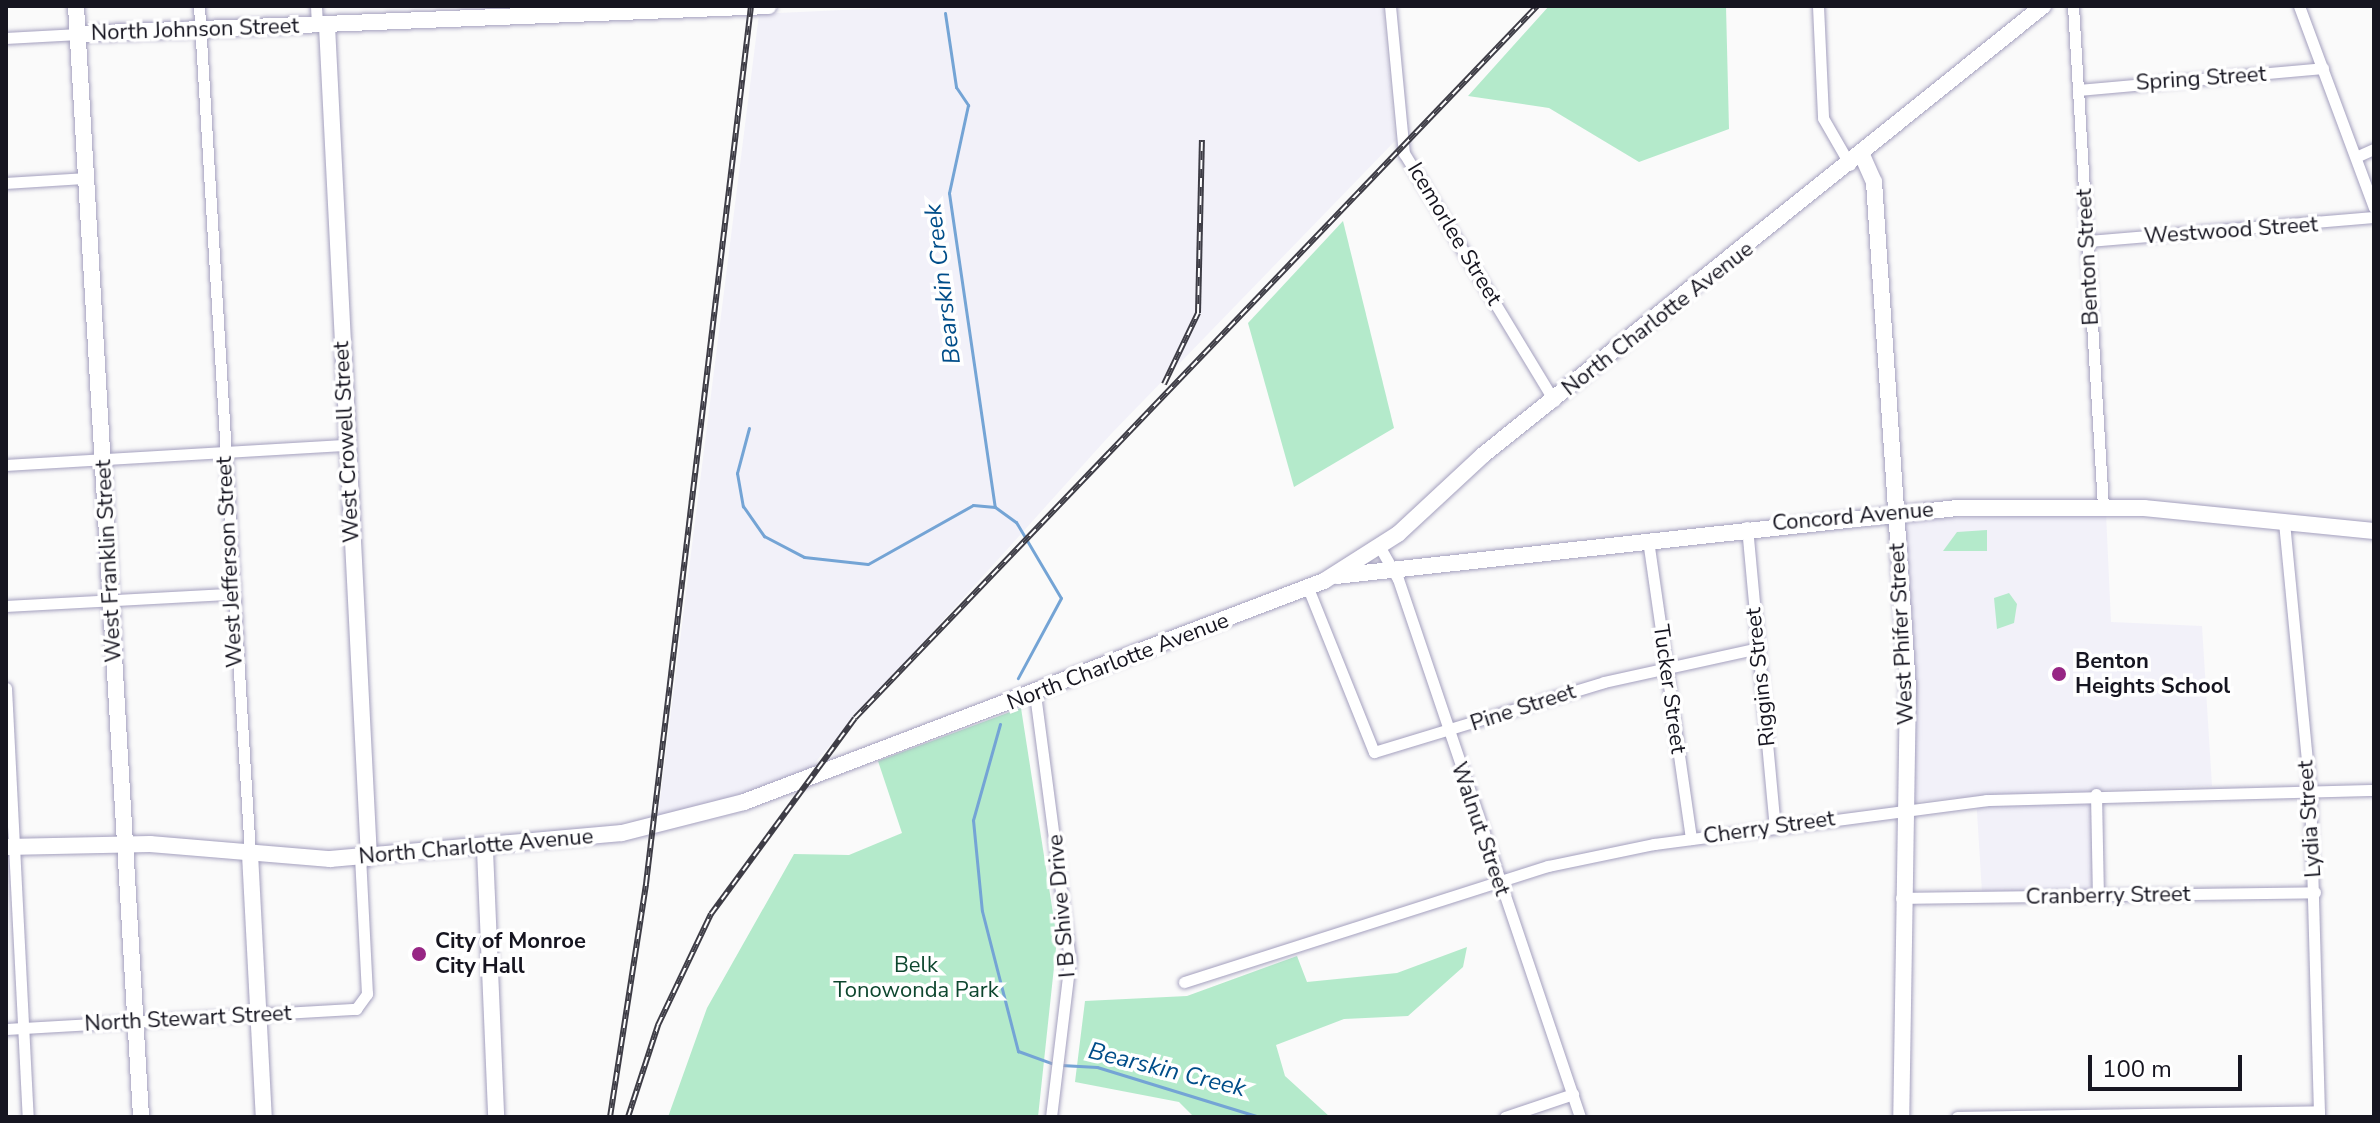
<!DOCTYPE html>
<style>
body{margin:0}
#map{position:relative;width:2380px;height:1123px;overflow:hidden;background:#fafafa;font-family:"Nunito Sans",sans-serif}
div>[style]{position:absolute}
.built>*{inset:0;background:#f2f1f9}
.green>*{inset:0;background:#b4eacb}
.stream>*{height:3px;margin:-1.5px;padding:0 1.5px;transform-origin:1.5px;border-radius:1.5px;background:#74a4d5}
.roads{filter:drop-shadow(0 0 2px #a4a0be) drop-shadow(0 0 2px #a4a0be)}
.street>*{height:11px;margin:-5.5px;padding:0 5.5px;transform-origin:5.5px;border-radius:5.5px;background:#fff}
.secondary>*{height:16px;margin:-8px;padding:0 8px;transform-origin:8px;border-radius:8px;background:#fff}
.rail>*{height:6px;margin-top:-3px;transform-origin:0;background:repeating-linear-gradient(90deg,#fff 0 9px,#3e3d46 0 18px);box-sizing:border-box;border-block:2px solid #3e3d46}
.dots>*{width:22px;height:22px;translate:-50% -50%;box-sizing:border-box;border:4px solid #fff;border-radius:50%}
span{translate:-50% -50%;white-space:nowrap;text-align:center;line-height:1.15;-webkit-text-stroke:7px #fff;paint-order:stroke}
.street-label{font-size:22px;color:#161520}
.poi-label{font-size:22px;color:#161520;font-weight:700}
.left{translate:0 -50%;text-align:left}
.park-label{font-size:22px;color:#0d462e}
.water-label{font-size:24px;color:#004d89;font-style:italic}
.frame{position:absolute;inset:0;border:8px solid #161520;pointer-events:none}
.scale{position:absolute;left:2088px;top:1055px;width:154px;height:36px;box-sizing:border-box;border:4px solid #161520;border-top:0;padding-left:10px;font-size:24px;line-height:28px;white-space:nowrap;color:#161520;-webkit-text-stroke:6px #fff;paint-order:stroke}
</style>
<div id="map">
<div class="built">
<i style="clip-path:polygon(929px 6px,1383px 6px,1395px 141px,1111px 434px,809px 769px,731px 802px,658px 815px,759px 14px)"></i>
<i style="clip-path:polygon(2106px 513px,2111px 622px,2202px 626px,2212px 786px,2092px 790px,2092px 890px,1982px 893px,1976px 796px,1909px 802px,1916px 722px,1903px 520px)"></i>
</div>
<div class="green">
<i style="clip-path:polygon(1549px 6px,1726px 6px,1729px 129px,1639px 162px,1549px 108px,1468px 96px)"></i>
<i style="clip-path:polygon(1343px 221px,1394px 428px,1294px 487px,1248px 323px)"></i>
<i style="clip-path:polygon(1987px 530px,1987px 551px,1943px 551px,1957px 532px)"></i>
<i style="clip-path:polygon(2009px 593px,2017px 604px,2014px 623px,1997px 629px,1994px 598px)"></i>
<i style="clip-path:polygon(1021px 708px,1057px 939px,1038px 1117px,668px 1117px,707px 1008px,794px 854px,849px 855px,902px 833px,878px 761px)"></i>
<i style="clip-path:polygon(1467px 947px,1463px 967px,1408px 1016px,1344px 1019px,1276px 1045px,1285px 1076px,1330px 1117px,1194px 1117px,1179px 1102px,1075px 1082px,1085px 1001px,1187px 996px,1297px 956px,1307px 982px,1397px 973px)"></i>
</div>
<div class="stream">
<i style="left:945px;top:13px;width:75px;rotate:81.5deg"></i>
<i style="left:956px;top:87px;width:22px;rotate:56deg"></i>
<i style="left:968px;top:105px;width:90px;rotate:102.2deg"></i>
<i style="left:949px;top:193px;width:317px;rotate:81.7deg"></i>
<i style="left:749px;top:428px;width:47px;rotate:104.9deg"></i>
<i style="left:737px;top:473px;width:34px;rotate:80deg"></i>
<i style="left:743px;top:506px;width:37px;rotate:55deg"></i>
<i style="left:764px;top:536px;width:45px;rotate:27.7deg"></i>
<i style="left:804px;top:557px;width:64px;rotate:6.2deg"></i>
<i style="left:868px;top:564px;width:120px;rotate:-29.3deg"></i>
<i style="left:973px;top:505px;width:22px;rotate:5deg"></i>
<i style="left:995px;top:507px;width:26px;rotate:36deg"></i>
<i style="left:1016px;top:522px;width:88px;rotate:59.4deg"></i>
<i style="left:1061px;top:598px;width:91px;rotate:118.3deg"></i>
<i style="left:1000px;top:724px;width:100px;rotate:105.7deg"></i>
<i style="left:973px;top:820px;width:91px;rotate:84.4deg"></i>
<i style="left:982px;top:911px;width:145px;rotate:75.6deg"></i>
<i style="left:1018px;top:1051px;width:37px;rotate:20deg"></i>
<i style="left:1061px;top:1065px;width:36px;rotate:3deg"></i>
<i style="left:1097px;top:1067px;width:170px;rotate:17.1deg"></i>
</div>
<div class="roads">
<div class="street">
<i style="left:199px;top:6px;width:850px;rotate:86.56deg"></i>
<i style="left:316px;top:6px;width:20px;rotate:87deg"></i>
<i style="left:1390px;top:6px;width:148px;rotate:84.6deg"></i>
<i style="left:1404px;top:153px;width:290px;rotate:58.8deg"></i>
<i style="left:1818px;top:6px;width:112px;rotate:87.4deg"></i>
<i style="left:1823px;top:118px;width:54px;rotate:60.1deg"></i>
<i style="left:2073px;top:6px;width:502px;rotate:86.57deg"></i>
<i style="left:2299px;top:6px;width:215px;rotate:69.6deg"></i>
<i style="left:6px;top:38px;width:72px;rotate:-3.2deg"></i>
<i style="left:2078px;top:90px;width:246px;rotate:-5.1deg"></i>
<i style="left:2358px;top:156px;width:17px;rotate:-24deg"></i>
<i style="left:6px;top:183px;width:80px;rotate:-3.6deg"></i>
<i style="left:2088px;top:241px;width:287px;rotate:-4.8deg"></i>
<i style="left:6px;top:465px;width:341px;rotate:-3.4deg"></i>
<i style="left:2284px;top:522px;width:270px;rotate:84.5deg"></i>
<i style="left:2310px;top:791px;width:326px;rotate:88.4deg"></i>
<i style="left:1747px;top:527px;width:301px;rotate:84.7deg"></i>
<i style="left:1648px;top:540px;width:302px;rotate:81.8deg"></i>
<i style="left:1378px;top:544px;width:40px;rotate:60.3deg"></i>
<i style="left:1398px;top:579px;width:568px;rotate:71.31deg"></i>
<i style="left:1308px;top:588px;width:177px;rotate:68.1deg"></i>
<i style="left:1374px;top:752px;width:240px;rotate:-16.9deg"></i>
<i style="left:1604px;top:682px;width:158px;rotate:-12.4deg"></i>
<i style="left:6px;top:606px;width:225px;rotate:-3.1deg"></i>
<i style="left:6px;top:688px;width:430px;rotate:87.1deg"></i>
<i style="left:1035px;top:694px;width:268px;rotate:82.5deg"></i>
<i style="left:1070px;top:960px;width:158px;rotate:96.9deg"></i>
<i style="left:2096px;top:794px;width:101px;rotate:88.9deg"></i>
<i style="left:1901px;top:898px;width:414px;rotate:-0.8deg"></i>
<i style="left:1184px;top:982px;width:382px;rotate:-17.7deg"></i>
<i style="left:1548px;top:866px;width:108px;rotate:-11.7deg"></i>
<i style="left:1654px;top:844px;width:335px;rotate:-7.5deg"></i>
<i style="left:1986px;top:800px;width:388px;rotate:-1.5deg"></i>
<i style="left:6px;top:1029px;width:351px;rotate:-3.3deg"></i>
<i style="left:356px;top:1009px;width:19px;rotate:-54deg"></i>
<i style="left:367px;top:994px;width:136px;rotate:-92.9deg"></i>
<i style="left:1505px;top:1117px;width:72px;rotate:-18.7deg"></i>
<i style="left:1957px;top:1117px;width:362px;rotate:-0.9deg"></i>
</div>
<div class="secondary">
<i style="left:76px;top:6px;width:1113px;rotate:86.65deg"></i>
<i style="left:327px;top:26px;width:833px;rotate:87.11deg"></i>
<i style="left:78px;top:34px;width:691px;rotate:-2.32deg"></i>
<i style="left:1862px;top:155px;width:30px;rotate:66deg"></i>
<i style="left:1874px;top:182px;width:506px;rotate:86.15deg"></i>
<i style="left:1908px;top:687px;width:430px;rotate:90.9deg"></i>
<i style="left:1336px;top:576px;width:625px;rotate:-6.25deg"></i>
<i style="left:1957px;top:508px;width:187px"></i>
<i style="left:2144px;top:508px;width:231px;rotate:5.7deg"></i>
<i style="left:6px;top:847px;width:144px;rotate:-1.2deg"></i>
<i style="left:150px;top:844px;width:181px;rotate:4.8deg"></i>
<i style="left:330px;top:859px;width:293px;rotate:-5.1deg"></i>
<i style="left:622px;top:833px;width:126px;rotate:-14.3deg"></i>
<i style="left:744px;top:802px;width:621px;rotate:-20.86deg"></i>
<i style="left:1324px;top:581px;width:88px;rotate:-32.4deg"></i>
<i style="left:1398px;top:534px;width:116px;rotate:-42.9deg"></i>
<i style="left:1483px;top:455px;width:718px;rotate:-38.72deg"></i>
<i style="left:485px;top:850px;width:267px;rotate:87.6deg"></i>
<i style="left:250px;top:854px;width:263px;rotate:87deg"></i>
</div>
</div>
<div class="rail">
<i style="left:1164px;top:384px;width:79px;rotate:-64.4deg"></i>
<i style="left:1198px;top:313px;width:173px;rotate:-88.7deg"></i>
<i style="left:610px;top:1117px;width:236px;rotate:-81.2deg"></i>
<i style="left:646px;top:884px;width:884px;rotate:-83.18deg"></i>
<i style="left:628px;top:1117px;width:97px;rotate:-71.9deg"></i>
<i style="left:658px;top:1025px;width:123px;rotate:-64.5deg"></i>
<i style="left:711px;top:914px;width:243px;rotate:-53.7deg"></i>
<i style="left:855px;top:718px;width:986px;rotate:-46.23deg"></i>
</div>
<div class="dots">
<i style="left:2059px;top:674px;background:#972684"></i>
<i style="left:419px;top:954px;background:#972684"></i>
</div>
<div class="street-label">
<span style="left:195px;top:30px;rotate:-2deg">North Johnson Street</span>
<span style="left:2201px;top:79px;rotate:-4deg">Spring Street</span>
<span style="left:2231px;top:231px;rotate:-4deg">Westwood Street</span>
<span style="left:1454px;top:234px;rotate:59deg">Icemorlee Street</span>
<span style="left:2088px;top:257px;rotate:-93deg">Benton Street</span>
<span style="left:1658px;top:319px;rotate:-38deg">North Charlotte Avenue</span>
<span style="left:347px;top:442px;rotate:-93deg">West Crowell Street</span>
<span style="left:1853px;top:517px;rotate:-5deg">Concord Avenue</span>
<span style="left:109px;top:561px;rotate:-93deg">West Franklin Street</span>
<span style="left:230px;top:562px;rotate:-93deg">West Jefferson Street</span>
<span style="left:1902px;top:634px;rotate:-93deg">West Phifer Street</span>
<span style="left:1118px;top:662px;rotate:-21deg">North Charlotte Avenue</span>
<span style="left:1761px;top:677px;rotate:-96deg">Riggins Street</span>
<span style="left:1669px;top:689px;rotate:82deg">Tucker Street</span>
<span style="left:1523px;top:708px;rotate:-18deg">Pine Street</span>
<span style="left:2310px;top:819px;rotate:-94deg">Lydia Street</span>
<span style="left:1769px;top:828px;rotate:-8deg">Cherry Street</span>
<span style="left:1480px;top:829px;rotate:71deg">Walnut Street</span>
<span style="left:476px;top:847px;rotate:-5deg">North Charlotte Avenue</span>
<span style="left:2108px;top:896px;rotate:-1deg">Cranberry Street</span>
<span style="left:1062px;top:906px;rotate:-95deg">I B Shive Drive</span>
<span style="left:188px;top:1019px;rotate:-3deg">North Stewart Street</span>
</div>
<div class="poi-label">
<span class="left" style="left:2075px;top:674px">Benton<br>Heights School</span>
<span class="left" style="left:435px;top:954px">City of Monroe<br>City Hall</span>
</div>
<div class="park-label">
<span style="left:916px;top:978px">Belk<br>Tonowonda Park</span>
</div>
<div class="water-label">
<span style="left:943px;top:284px;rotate:-97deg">Bearskin Creek</span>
<span style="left:1167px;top:1070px;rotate:14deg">Bearskin Creek</span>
</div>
<div class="frame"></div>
<div class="scale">100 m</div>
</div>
